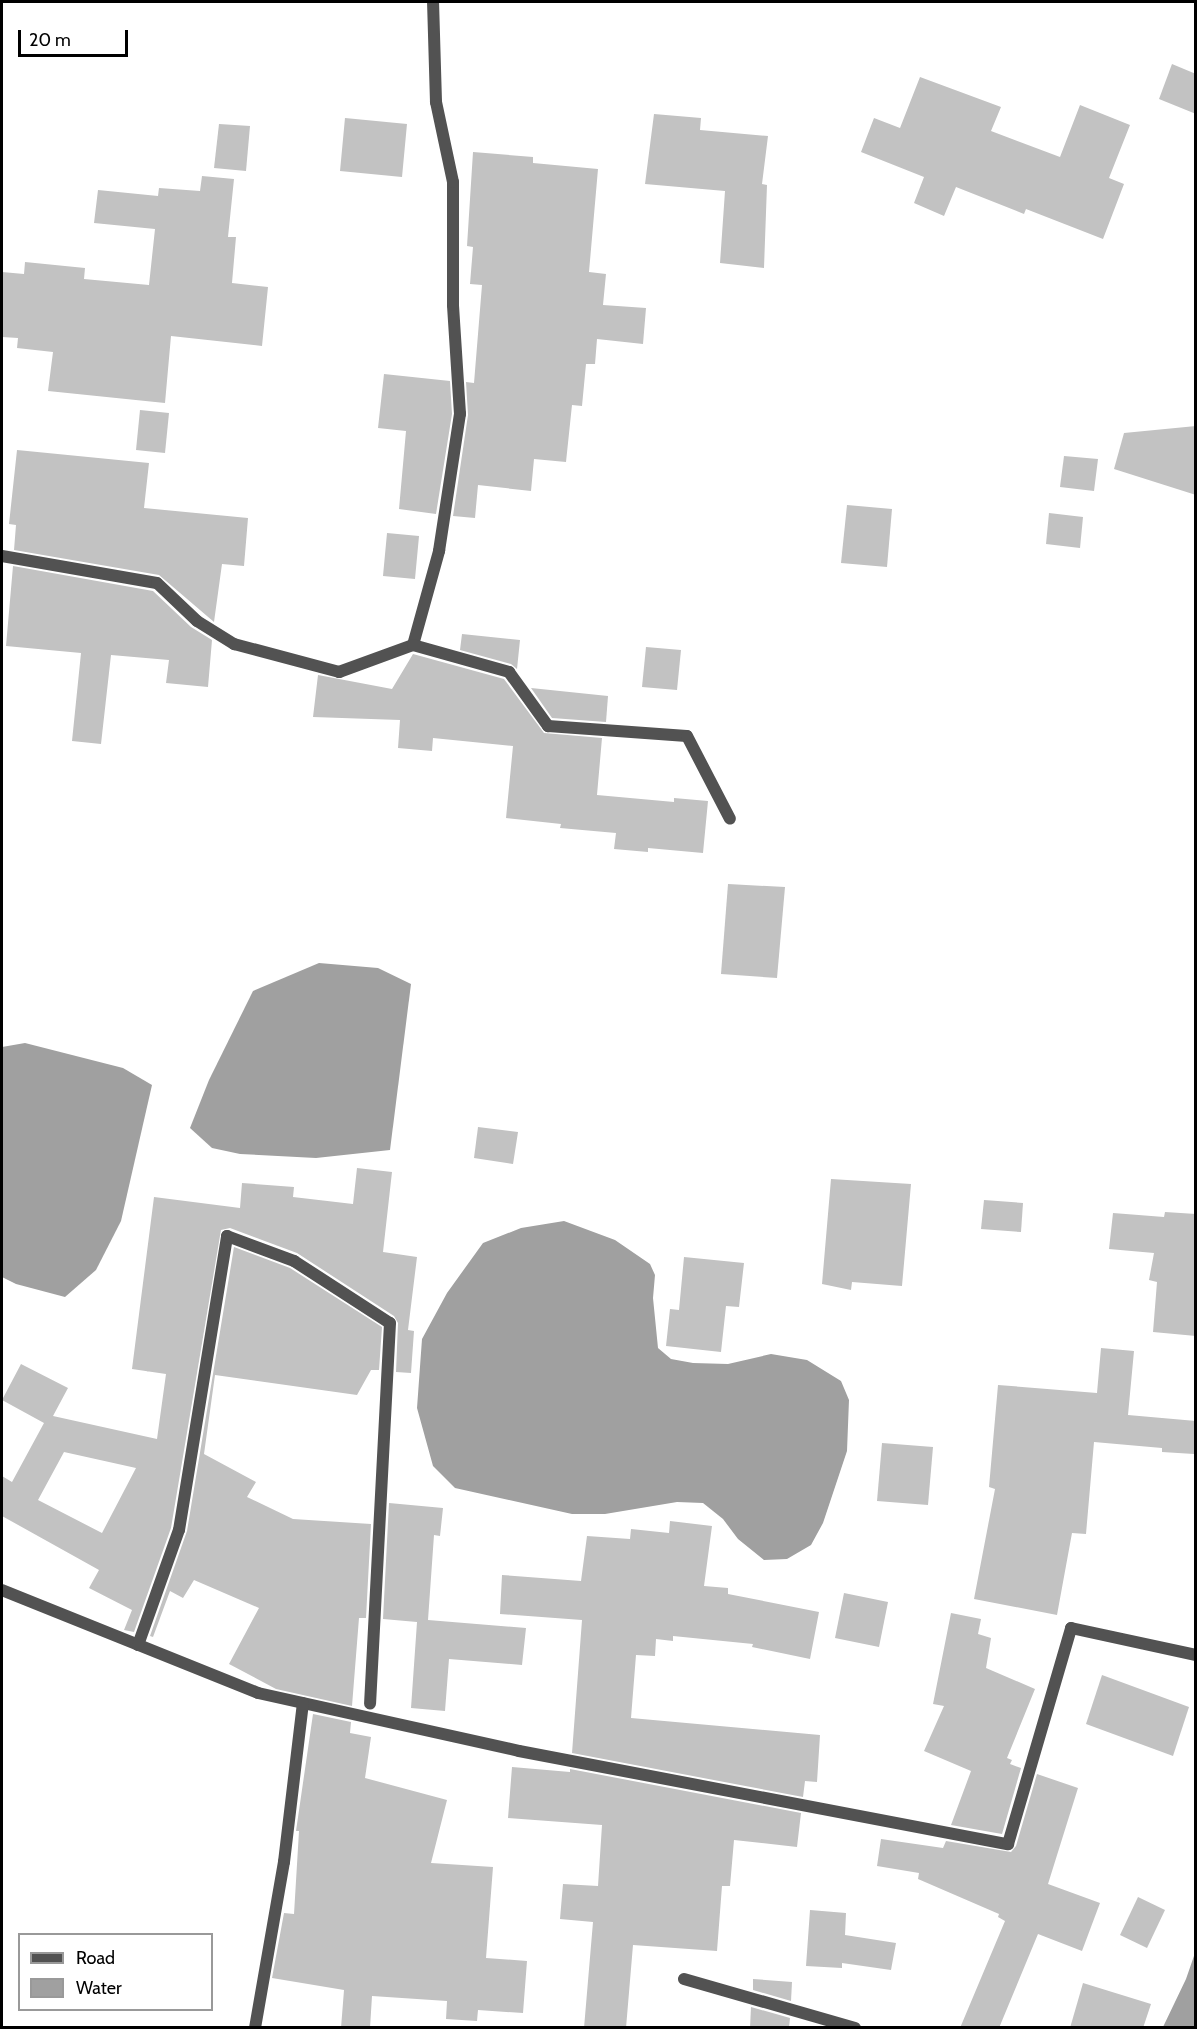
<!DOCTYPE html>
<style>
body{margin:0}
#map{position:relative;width:1197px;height:2029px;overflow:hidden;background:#fff;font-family:Cabin,sans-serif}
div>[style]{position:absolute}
.water>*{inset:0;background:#a0a0a0}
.building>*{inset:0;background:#c2c2c2}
.minor>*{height:12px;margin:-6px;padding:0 6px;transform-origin:6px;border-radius:6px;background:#525252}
span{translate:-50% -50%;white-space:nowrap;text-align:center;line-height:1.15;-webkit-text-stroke:6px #fff;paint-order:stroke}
.frame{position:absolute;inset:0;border:3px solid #000;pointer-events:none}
.legend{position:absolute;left:18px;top:1933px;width:195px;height:78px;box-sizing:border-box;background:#fff;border:2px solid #999;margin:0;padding:8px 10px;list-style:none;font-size:18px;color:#000}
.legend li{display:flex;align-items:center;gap:12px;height:30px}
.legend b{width:30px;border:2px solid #999}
.scale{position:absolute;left:18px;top:30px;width:110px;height:27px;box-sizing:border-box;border:3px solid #000;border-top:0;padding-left:8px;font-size:18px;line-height:21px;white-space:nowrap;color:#000;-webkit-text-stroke:4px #fff;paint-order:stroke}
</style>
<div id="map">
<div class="water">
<i style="clip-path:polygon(319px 963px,378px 968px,411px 984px,390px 1150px,316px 1158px,240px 1154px,212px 1148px,190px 1128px,209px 1080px,253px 991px)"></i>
<i style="clip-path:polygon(25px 1043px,123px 1068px,152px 1085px,121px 1221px,96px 1270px,65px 1297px,16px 1284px,2px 1277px,2px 1047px)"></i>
<i style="clip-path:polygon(564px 1221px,615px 1240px,650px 1264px,655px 1275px,653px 1298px,658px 1348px,671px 1359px,693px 1363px,728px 1364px,771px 1354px,807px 1360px,841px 1381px,849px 1400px,847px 1451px,823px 1523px,811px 1545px,787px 1559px,764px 1560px,738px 1539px,723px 1519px,703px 1503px,677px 1502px,605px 1514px,572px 1514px,455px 1488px,433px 1466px,417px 1408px,422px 1339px,447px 1293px,483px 1243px,521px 1228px)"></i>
<i style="clip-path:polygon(1195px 1953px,1195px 2027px,1163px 2027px,1186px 1979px)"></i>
</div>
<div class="building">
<i style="clip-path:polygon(1172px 64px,1196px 74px,1196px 114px,1159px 99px)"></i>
<i style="clip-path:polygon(920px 77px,1001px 107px,991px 131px,1060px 157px,1080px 105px,1130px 125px,1109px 178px,1124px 184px,1103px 239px,1026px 209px,1024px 214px,956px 187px,944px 216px,914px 203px,924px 177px,861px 152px,874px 118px,900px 128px)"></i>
<i style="clip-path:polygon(654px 114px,701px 118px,700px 130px,768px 136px,762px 184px,767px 185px,764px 268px,720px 263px,725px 191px,645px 184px)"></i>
<i style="clip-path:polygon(345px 118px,407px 124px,402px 177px,340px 171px)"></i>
<i style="clip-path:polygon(219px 124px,250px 126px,246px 171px,214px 168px)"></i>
<i style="clip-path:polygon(473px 152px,533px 157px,533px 163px,598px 169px,589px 272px,606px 274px,603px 305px,646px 308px,643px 344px,597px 339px,595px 364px,586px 364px,582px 406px,572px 405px,566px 462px,534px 459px,531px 491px,478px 485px,475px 518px,453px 516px,468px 415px,466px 382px,474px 383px,482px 285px,470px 284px,473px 247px,467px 246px)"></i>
<i style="clip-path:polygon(202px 176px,234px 179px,228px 237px,236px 237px,232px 283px,268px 287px,262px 346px,171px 336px,165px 403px,48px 391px,53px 352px,17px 348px,18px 338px,2px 337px,2px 272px,24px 274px,25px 262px,85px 268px,84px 279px,149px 285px,155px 229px,94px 223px,98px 190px,158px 196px,159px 188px,200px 191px)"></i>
<i style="clip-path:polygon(384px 374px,450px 381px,452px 414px,436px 514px,399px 509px,406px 431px,378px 428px)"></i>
<i style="clip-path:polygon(140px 410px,169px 413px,165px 453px,136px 450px)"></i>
<i style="clip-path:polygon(1196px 426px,1196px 495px,1114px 469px,1124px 433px)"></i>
<i style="clip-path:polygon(17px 450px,149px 463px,144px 508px,248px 518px,244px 566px,222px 564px,214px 622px,159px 575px,14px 550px,16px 525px,9px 524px)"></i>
<i style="clip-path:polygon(1064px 456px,1098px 459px,1094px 491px,1060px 487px)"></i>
<i style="clip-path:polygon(847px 505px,892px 509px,887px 567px,841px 563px)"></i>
<i style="clip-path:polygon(1049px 513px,1083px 517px,1080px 548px,1046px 544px)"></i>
<i style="clip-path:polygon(387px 533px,419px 536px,415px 579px,383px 576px)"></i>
<i style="clip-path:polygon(13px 566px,153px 591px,191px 627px,212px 640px,208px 687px,166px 683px,169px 660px,111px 655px,101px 744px,72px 741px,81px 653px,6px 646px)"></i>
<i style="clip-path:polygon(462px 634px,520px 640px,517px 669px,511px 664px,460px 650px)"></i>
<i style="clip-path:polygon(646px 647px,681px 650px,677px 690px,642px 687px)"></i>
<i style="clip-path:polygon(413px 654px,504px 679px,544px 733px,602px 738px,597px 795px,674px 802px,674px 798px,708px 801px,703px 853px,648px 848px,648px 852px,614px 849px,616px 833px,560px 828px,561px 824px,506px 818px,513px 746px,433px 738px,432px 751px,398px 748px,400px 720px,313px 717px,318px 675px,392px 689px)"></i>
<i style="clip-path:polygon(531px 688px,608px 696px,606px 722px,552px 718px)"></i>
<i style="clip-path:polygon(728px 884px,785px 887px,777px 978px,721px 974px)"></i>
<i style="clip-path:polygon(478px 1127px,518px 1132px,513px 1164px,474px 1158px)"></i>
<i style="clip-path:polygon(evenodd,357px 1168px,392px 1172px,383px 1252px,417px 1257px,408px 1330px,414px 1331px,411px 1373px,396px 1372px,398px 1323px,394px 1316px,297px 1253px,230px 1228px,221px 1230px,171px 1528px,134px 1632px,124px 1630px,132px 1610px,89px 1588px,99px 1570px,2px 1516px,2px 1476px,12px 1482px,44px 1423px,2px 1400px,21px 1364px,68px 1388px,53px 1416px,157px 1439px,166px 1374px,132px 1369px,154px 1197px,240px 1208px,242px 1183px,294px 1187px,293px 1197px,353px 1204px,357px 1168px,64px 1452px,136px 1468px,102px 1533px,38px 1500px,64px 1452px)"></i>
<i style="clip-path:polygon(831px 1179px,911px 1184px,902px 1286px,852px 1282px,851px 1290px,822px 1284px)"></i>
<i style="clip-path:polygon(984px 1200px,1023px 1203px,1021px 1232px,981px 1229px)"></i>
<i style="clip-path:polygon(1165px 1212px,1196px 1214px,1196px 1336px,1153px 1332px,1157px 1282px,1149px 1280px,1154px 1253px,1109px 1249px,1113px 1213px,1164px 1217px)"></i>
<i style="clip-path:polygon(234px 1247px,290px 1268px,382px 1327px,379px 1370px,371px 1370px,357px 1395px,215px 1375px,204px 1454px,256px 1482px,247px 1497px,293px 1519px,371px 1524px,366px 1618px,359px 1618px,352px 1706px,276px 1689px,229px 1664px,259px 1608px,194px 1580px,183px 1598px,170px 1591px,153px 1637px,150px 1636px,187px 1531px)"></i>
<i style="clip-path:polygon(684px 1257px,744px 1263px,739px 1307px,726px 1306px,721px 1352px,666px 1346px,670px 1309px,679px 1310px)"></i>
<i style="clip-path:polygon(1101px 1348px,1134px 1351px,1128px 1415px,1196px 1421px,1194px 1454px,1162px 1452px,1162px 1448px,1094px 1442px,1086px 1534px,1072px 1533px,1057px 1615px,974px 1599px,995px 1489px,989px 1487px,998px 1385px,1097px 1393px)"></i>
<i style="clip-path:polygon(882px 1443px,933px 1447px,928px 1505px,877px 1501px)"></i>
<i style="clip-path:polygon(389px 1503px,443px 1508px,440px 1536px,434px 1535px,428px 1620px,526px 1628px,522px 1665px,449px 1659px,445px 1711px,411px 1708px,417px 1622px,383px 1619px)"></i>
<i style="clip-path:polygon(670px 1521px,712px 1526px,704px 1586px,728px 1588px,728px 1594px,819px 1612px,810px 1659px,752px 1647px,753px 1644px,673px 1636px,673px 1641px,656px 1639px,655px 1656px,636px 1655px,631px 1718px,820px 1735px,817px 1782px,805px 1781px,803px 1797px,572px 1753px,582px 1620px,500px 1614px,502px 1575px,581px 1581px,587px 1536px,630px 1539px,631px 1529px,669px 1533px)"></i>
<i style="clip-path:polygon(844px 1593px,888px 1602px,879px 1647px,835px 1638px)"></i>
<i style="clip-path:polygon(951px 1613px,981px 1619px,978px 1634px,991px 1638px,986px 1668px,1035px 1689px,1007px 1758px,1012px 1760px,1010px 1764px,1021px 1768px,1002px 1834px,951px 1825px,971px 1771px,924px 1751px,944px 1706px,933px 1704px)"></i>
<i style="clip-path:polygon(1102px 1675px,1189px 1707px,1173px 1756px,1086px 1724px)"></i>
<i style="clip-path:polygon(313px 1714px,351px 1722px,350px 1733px,371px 1737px,365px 1778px,447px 1800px,431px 1863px,493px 1867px,486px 1958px,527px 1961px,523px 2013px,478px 2010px,477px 2021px,446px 2019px,447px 2001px,372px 1996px,370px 2028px,341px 2028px,344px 1990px,272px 1978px,284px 1913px,294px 1914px,299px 1831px,296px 1831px)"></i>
<i style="clip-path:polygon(512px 1767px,570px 1772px,570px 1769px,801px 1813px,797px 1847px,734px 1840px,730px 1886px,722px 1886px,717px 1951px,633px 1945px,626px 2028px,584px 2028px,593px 1922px,560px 1919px,563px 1884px,598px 1886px,602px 1825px,508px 1818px)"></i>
<i style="clip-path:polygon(1037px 1774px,1078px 1788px,1048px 1884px,1100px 1903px,1082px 1951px,1038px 1934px,999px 2028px,960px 2028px,1005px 1921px,998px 1917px,999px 1914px,918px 1879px,919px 1873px,877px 1866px,881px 1839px,943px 1848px,946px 1841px,1011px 1852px,1016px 1846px)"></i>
<i style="clip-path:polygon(1138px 1897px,1165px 1910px,1147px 1948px,1120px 1935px)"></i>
<i style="clip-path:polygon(810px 1910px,846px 1913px,845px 1935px,896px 1943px,891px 1970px,842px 1963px,842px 1968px,806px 1966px)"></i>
<i style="clip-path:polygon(753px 1979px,792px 1982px,791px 2001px,753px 1990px)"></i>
<i style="clip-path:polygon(1083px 1983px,1151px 2004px,1143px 2028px,1070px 2028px)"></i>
<i style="clip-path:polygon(751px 2007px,790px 2018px,789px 2028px,750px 2028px)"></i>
</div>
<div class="minor">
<i style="left:2px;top:556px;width:157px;rotate:9.9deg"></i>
<i style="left:157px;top:583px;width:55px;rotate:43.5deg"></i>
<i style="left:197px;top:621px;width:44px;rotate:31.9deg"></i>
<i style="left:234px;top:644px;width:109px;rotate:14.9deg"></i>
<i style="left:339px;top:672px;width:79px;rotate:-20deg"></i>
<i style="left:413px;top:645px;width:98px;rotate:-74.5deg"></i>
<i style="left:439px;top:551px;width:139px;rotate:-81.3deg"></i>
<i style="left:460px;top:414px;width:109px;rotate:-93.7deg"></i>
<i style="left:453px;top:305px;width:123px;rotate:-90deg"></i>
<i style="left:453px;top:182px;width:82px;rotate:-102deg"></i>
<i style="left:436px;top:102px;width:100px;rotate:-91.7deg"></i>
<i style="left:413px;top:645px;width:100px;rotate:15.7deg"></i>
<i style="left:509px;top:672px;width:67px;rotate:54.2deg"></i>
<i style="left:548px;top:726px;width:139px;rotate:4.1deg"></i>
<i style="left:687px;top:736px;width:93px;rotate:62.6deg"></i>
<i style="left:2px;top:1590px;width:276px;rotate:21.9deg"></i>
<i style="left:258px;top:1693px;width:267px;rotate:12.5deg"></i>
<i style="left:519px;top:1751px;width:498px;rotate:10.8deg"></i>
<i style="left:1008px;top:1844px;width:225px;rotate:-73.7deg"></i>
<i style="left:1071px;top:1628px;width:128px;rotate:12.2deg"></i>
<i style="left:138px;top:1645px;width:122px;rotate:-70.4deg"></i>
<i style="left:179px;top:1530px;width:298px;rotate:-80.7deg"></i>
<i style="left:227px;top:1236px;width:72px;rotate:20.5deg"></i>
<i style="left:294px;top:1261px;width:114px;rotate:32.9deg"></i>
<i style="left:390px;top:1323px;width:381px;rotate:93deg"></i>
<i style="left:684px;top:1979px;width:178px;rotate:16deg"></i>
<i style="left:255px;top:2028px;width:169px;rotate:-80.1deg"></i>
<i style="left:284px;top:1862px;width:160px;rotate:-83.2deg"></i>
</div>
<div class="frame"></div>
<ul class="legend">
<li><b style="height:8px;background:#525252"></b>Road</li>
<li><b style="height:16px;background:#a0a0a0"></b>Water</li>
</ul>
<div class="scale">20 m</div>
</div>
